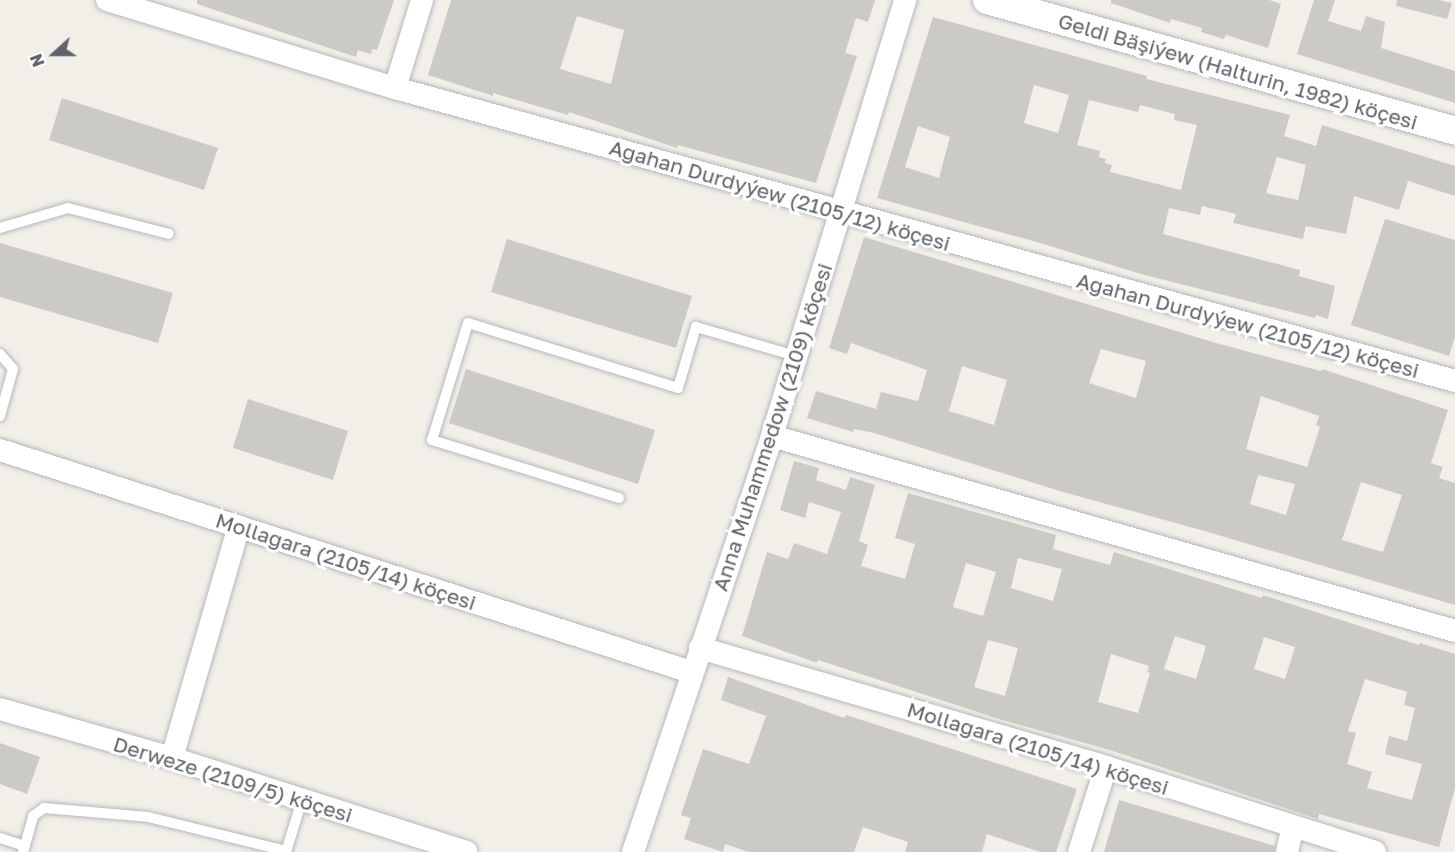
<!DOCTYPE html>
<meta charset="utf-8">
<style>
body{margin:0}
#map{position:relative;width:1455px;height:852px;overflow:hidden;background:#f1efe8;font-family:"Golos Text",sans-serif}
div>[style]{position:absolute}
.building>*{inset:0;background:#cccac5}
.roads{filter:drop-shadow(0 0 2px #b5b8bc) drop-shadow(0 0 2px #b5b8bc)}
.service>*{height:10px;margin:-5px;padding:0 5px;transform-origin:5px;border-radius:5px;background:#fff}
.minor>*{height:22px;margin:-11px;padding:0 11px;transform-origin:11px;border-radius:11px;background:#fff}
.tertiary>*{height:28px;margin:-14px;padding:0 14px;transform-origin:14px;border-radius:14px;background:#fff}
span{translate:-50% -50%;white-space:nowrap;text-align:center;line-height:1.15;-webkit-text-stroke:6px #fff;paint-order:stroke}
.street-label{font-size:21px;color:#5f6368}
.north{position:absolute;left:24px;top:24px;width:60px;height:60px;-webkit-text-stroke:4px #fff;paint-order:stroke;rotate:249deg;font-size:16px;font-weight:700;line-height:24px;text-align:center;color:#5f6368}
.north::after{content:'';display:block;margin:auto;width:21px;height:27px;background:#5f6368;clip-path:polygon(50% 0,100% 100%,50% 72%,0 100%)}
</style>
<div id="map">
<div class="building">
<i style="clip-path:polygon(197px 0,394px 0,377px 50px,372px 49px,371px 54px,358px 50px,356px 57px,197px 4px)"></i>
<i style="clip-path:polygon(evenodd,451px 0,875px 0,868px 22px,856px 18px,845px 53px,857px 56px,816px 183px,678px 145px,677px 148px,569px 112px,568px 115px,493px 93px,493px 96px,428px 75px,451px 0,577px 16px,624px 30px,611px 84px,560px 69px,577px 16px)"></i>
<i style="clip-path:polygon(1111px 0,1269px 0,1281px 4px,1268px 48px,1226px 35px,1224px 39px,1201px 32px,1202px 28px,1171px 19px,1170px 23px,1111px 3px)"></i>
<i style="clip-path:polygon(1314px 0,1335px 0,1328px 21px,1361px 31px,1366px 16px,1385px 22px,1381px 48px,1455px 71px,1455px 103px,1297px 54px)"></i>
<i style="clip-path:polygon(1397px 0,1439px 0,1452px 3px,1447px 19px,1396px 6px)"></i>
<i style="clip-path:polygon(evenodd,933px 17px,1147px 76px,1146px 79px,1290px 115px,1284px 136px,1316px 146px,1322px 125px,1455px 166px,1455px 196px,1408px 181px,1399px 210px,1354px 196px,1346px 234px,1306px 226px,1303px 239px,1233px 223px,1236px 214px,1202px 206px,1200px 215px,1169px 208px,1163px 234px,1300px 270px,1299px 276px,1335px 286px,1328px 319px,1316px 315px,1315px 318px,1141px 274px,1040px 243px,877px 198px,933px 17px,1034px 85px,1069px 95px,1058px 133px,1024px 123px,1034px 85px,933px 17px,1089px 100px,1138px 112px,1140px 105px,1175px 114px,1174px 120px,1197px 125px,1181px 190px,1110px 172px,1112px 165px,1105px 163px,1106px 159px,1099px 157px,1100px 151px,1077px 145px,1089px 100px,933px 17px,918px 126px,950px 137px,939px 178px,905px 167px,918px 126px,933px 17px,1277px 157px,1306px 165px,1298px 200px,1266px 193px,1277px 157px)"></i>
<i style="clip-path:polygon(62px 98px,218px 148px,204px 190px,49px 140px)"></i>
<i style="clip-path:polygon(1385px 219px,1455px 240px,1455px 337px,1449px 356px,1351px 325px)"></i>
<i style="clip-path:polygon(evenodd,864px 237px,1216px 343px,1321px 371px,1322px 369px,1448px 410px,1431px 463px,1443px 467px,1439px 478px,1455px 483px,1455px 605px,1201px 530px,1063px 492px,874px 433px,854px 429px,853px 432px,807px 418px,816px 391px,876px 409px,881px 392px,918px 401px,927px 370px,851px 343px,847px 354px,829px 348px,864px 237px,1101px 349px,1146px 361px,1136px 398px,1089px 383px,1101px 349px,864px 237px,962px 366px,1007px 380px,994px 425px,949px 411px,962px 366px,864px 237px,1261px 396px,1319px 416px,1316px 425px,1320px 427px,1307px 467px,1246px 449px,1261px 396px,864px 237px,1258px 475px,1295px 484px,1286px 515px,1250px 504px,1258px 475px,864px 237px,1361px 482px,1402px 495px,1383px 552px,1342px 540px,1361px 482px)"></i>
<i style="clip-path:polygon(507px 239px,692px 296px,676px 348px,491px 292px)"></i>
<i style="clip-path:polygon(0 243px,173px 293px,158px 343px,0 297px)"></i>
<i style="clip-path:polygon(466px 369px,655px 430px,638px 484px,449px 423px)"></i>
<i style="clip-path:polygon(248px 399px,348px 431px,333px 480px,233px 448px)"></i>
<i style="clip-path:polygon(evenodd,794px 461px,819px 468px,816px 480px,846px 490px,850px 477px,875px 485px,859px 541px,868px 545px,861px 566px,905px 579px,915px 544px,895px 538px,908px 493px,1056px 535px,1053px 549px,1081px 557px,1110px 565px,1114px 552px,1262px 598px,1263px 595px,1419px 645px,1420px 643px,1455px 654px,1455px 788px,1439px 847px,1319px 814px,1318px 819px,1110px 750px,999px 719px,818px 660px,817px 663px,742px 636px,767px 552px,788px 559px,794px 543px,827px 554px,841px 512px,809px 502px,805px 518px,780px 510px,794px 461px,1018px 558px,1062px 569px,1053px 601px,1011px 588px,1018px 558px,794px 461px,966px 563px,996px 572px,983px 616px,953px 607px,966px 563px,794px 461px,1175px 636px,1206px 646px,1196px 679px,1164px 669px,1175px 636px,794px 461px,1264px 637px,1295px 647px,1285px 679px,1254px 669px,1264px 637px,794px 461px,988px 640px,1018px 648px,1005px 696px,974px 687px,988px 640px,794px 461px,1111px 654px,1149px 666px,1147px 672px,1150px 673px,1138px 713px,1098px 702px,1111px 654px,794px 461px,1365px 679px,1407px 692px,1404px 705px,1415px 708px,1407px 741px,1389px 736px,1385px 754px,1422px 764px,1412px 800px,1367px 788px,1372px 772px,1347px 764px,1356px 733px,1348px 731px,1365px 679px)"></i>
<i style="clip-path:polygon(728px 677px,844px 718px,846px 715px,1077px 789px,1056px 852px,1040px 852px,987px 834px,982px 852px,905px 852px,908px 842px,863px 827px,854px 852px,749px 852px,725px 844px,723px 852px,684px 839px,691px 818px,681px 815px,703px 749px,749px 764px,766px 716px,721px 700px)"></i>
<i style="clip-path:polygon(0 743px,40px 757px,27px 794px,0 784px)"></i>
<i style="clip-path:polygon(1119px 800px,1275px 846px,1274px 852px,1104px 852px)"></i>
</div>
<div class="roads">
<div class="service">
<i style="left:0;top:228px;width:71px;rotate:-16.4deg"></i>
<i style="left:68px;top:208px;width:104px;rotate:14.4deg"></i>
<i style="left:0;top:354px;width:20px;rotate:49deg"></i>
<i style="left:13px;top:369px;width:49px;rotate:105.5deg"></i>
<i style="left:619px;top:498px;width:196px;rotate:-162.8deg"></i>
<i style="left:432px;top:440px;width:122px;rotate:-72.9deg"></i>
<i style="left:468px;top:323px;width:220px;rotate:17.2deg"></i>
<i style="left:678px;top:388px;width:64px;rotate:-73.6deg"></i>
<i style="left:696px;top:327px;width:104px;rotate:16.2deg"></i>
<i style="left:0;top:838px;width:26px;rotate:18deg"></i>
<i style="left:23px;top:852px;width:37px;rotate:-74deg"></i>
<i style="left:33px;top:816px;width:14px;rotate:-36deg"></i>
<i style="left:44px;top:808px;width:104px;rotate:4.9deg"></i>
<i style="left:148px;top:817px;width:142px;rotate:13.8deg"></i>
<i style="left:286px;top:852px;width:54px;rotate:-72.9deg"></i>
</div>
<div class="minor">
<i style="left:107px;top:0;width:301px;rotate:17deg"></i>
<i style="left:395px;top:88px;width:1100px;rotate:15.45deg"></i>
<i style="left:395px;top:88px;width:92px;rotate:-72.9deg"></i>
<i style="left:772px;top:436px;width:710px;rotate:15.93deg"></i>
<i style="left:0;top:450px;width:726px;rotate:17.81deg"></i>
<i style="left:700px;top:648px;width:423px;rotate:16.3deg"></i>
<i style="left:1106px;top:767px;width:282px;rotate:17.5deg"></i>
<i style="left:0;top:709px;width:179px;rotate:15.9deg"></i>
<i style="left:172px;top:758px;width:309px;rotate:17.7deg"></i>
<i style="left:172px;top:758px;width:241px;rotate:-73.9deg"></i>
<i style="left:633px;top:852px;width:439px;rotate:-71.5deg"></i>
<i style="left:772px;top:436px;width:456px;rotate:-73deg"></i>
<i style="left:1079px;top:852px;width:89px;rotate:-72.4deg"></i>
<i style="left:1287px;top:852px;width:26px;rotate:-77deg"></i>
</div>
<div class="tertiary">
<i style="left:987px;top:0;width:486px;rotate:15.6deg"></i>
</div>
</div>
<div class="street-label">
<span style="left:1238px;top:71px;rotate:16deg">Geldi Bäşiýew (Halturin, 1982) köçesi</span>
<span style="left:780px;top:195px;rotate:16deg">Agahan Durdyýew (2105/12) köçesi</span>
<span style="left:1248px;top:325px;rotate:15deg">Agahan Durdyýew (2105/12) köçesi</span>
<span style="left:772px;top:427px;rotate:-72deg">Anna Muhammedow (2109) köçesi</span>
<span style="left:346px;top:561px;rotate:18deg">Mollagara (2105/14) köçesi</span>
<span style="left:1038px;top:748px;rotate:17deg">Mollagara (2105/14) köçesi</span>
<span style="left:233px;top:779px;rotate:17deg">Derweze (2109/5) köçesi</span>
</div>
<div class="north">N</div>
</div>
